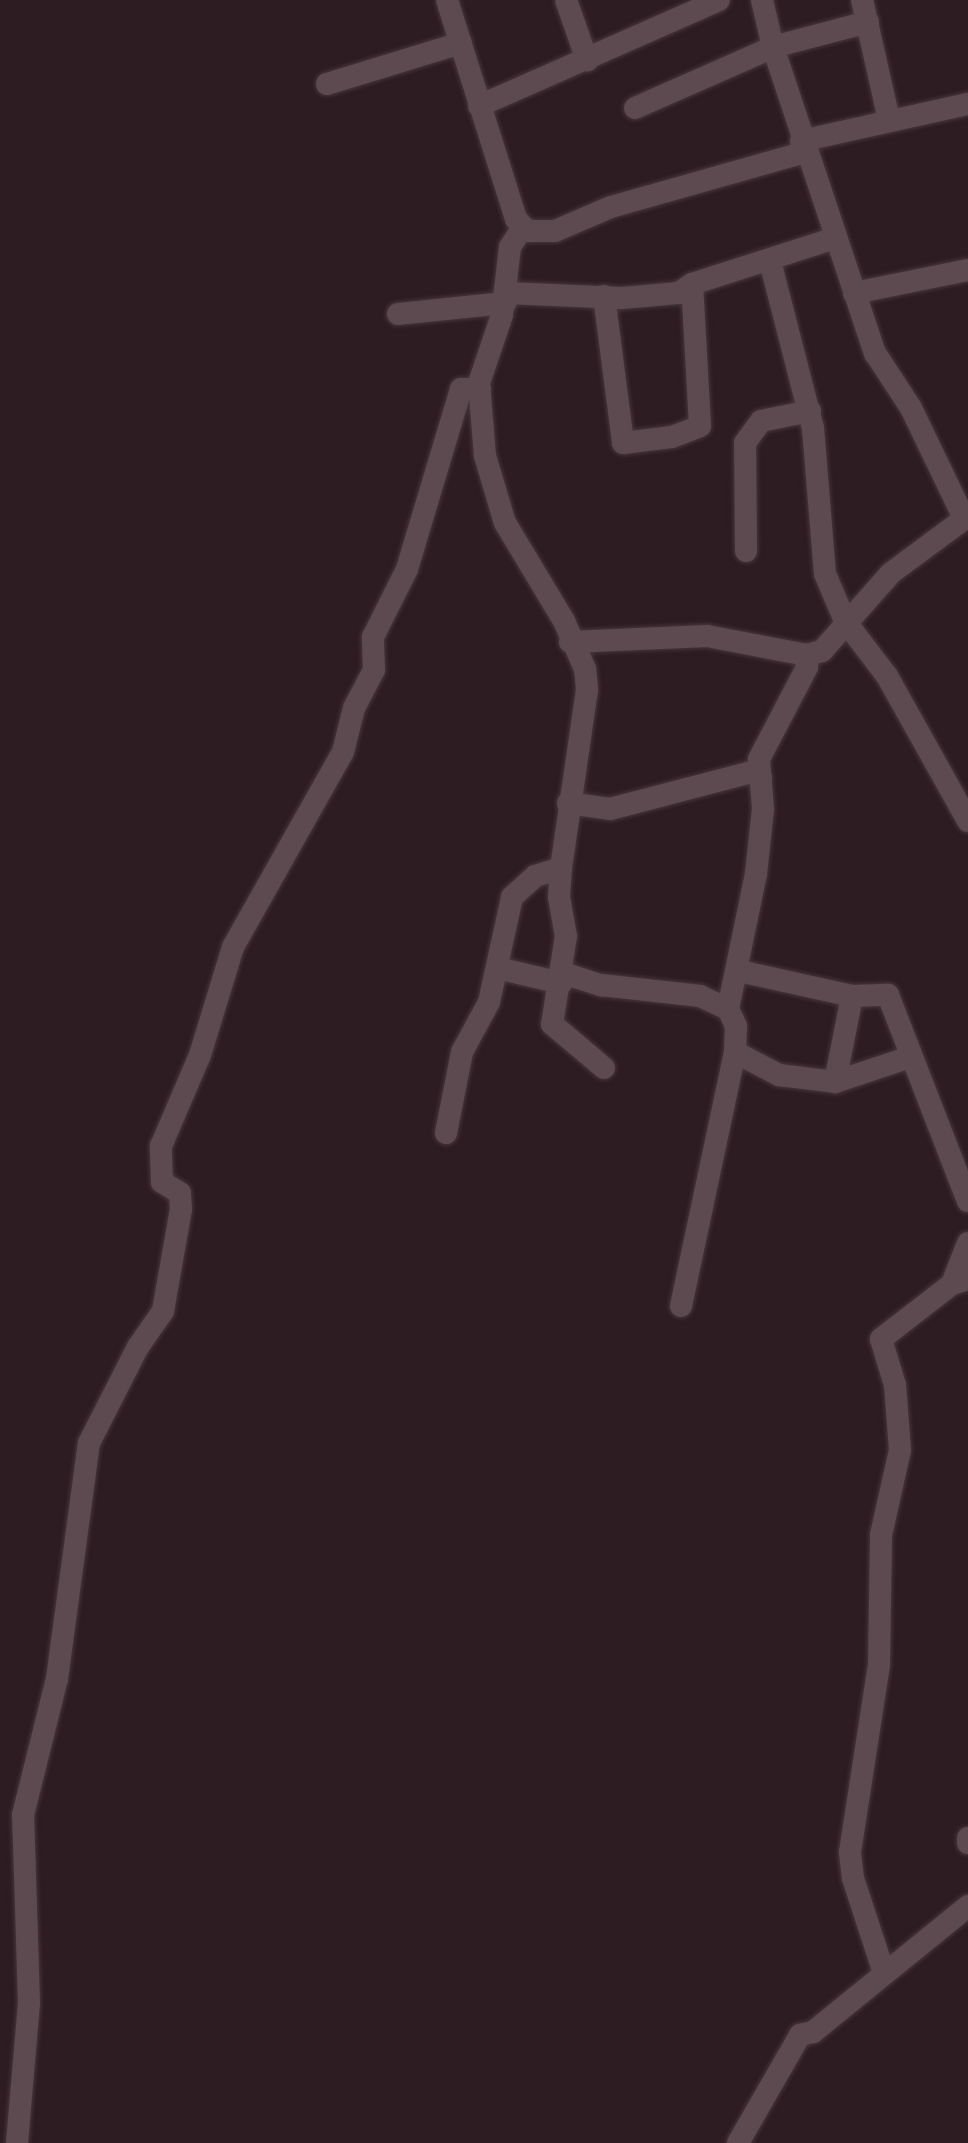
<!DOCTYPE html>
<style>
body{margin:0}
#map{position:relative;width:968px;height:2143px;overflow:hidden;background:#2d1c22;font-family:"Titillium Web",sans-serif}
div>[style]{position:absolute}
.roads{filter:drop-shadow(0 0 2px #45373c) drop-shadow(0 0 2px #45373c)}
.minor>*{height:22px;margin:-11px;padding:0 11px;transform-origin:11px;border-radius:11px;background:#5d4a51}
span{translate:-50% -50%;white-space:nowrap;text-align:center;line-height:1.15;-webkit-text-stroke:6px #2d1c22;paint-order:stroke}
</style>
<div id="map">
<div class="roads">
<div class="minor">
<i style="left:447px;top:0;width:230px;rotate:72.5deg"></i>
<i style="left:516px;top:219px;width:16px;rotate:47deg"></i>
<i style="left:527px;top:231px;width:28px"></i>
<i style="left:555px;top:231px;width:61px;rotate:-23.2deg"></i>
<i style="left:611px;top:207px;width:203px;rotate:-15.8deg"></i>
<i style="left:566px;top:0;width:64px;rotate:70.7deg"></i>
<i style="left:862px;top:0;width:123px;rotate:77.3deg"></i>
<i style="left:868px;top:22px;width:98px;rotate:165.3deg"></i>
<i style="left:773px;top:47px;width:323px;rotate:71.6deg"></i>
<i style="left:875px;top:353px;width:66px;rotate:56.8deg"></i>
<i style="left:911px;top:408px;width:122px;rotate:64.3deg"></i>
<i style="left:327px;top:84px;width:140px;rotate:-17deg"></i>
<i style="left:479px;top:106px;width:262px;rotate:-23.8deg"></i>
<i style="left:635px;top:108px;width:151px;rotate:-23.8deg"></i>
<i style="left:773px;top:47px;width:48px;rotate:-103.2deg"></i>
<i style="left:801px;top:141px;width:171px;rotate:-12.5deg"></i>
<i style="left:770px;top:261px;width:172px;rotate:75.6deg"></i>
<i style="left:813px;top:428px;width:146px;rotate:85.3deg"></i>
<i style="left:825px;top:574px;width:51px;rotate:66.9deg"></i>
<i style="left:845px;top:621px;width:69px;rotate:52.6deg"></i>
<i style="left:887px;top:676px;width:166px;rotate:60.8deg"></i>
<i style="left:506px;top:293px;width:116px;rotate:2.5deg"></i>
<i style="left:622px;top:298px;width:57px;rotate:-5deg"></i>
<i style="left:679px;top:293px;width:16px;rotate:-35deg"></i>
<i style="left:692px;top:284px;width:150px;rotate:-17.8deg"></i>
<i style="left:854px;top:293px;width:116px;rotate:-11.4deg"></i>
<i style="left:604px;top:296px;width:148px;rotate:82.6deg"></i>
<i style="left:623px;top:443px;width:49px;rotate:-7deg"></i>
<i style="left:672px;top:437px;width:30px;rotate:-21deg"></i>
<i style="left:700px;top:426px;width:142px;rotate:-93.2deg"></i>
<i style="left:398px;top:314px;width:108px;rotate:-5.9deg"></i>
<i style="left:746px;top:551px;width:108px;rotate:-90.5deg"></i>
<i style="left:745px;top:443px;width:27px;rotate:-54deg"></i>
<i style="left:761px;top:421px;width:50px;rotate:-11.5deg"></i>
<i style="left:570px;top:642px;width:137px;rotate:-2.5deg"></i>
<i style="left:707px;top:636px;width:102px;rotate:10.8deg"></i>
<i style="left:807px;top:655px;width:16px;rotate:-15deg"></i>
<i style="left:822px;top:651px;width:104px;rotate:-48.5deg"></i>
<i style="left:891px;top:573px;width:96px;rotate:-36.5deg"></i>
<i style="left:568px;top:803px;width:42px;rotate:8.1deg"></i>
<i style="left:610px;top:809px;width:147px;rotate:-14.6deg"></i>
<i style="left:752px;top:772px;width:11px;rotate:34deg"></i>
<i style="left:561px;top:868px;width:29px;rotate:94deg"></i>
<i style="left:559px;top:897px;width:40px;rotate:80deg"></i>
<i style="left:566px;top:936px;width:89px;rotate:99deg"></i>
<i style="left:552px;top:1024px;width:68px;rotate:40.2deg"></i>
<i style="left:497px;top:968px;width:66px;rotate:13.2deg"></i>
<i style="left:739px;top:971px;width:116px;rotate:12.5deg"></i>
<i style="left:563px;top:973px;width:40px;rotate:18deg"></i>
<i style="left:601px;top:985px;width:100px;rotate:6.3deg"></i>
<i style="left:700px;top:996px;width:31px;rotate:25deg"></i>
<i style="left:735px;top:1052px;width:26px;rotate:-88deg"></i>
<i style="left:736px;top:1026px;width:19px;rotate:-115deg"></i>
<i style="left:728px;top:1009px;width:138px;rotate:-78.3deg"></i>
<i style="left:756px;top:874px;width:65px;rotate:-83.9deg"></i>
<i style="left:763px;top:809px;width:50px;rotate:-94.6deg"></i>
<i style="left:759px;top:759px;width:104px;rotate:-62.4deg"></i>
<i style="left:807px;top:667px;width:12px;rotate:-90deg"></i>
<i style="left:835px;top:1082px;width:79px;rotate:-18.4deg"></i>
<i style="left:446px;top:1133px;width:83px;rotate:-78.8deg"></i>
<i style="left:462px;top:1052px;width:57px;rotate:-61.6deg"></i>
<i style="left:489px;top:1002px;width:107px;rotate:-77.6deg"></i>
<i style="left:512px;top:897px;width:31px;rotate:-42deg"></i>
<i style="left:535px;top:876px;width:27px;rotate:-17deg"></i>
<i style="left:561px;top:868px;width:180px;rotate:-81.7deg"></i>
<i style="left:587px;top:690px;width:21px;rotate:-95deg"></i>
<i style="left:585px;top:669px;width:52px;rotate:-113.6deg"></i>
<i style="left:564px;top:621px;width:114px;rotate:-121deg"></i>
<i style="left:505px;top:523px;width:70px;rotate:-106.6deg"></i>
<i style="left:485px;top:456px;width:73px;rotate:-94.7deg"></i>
<i style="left:479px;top:383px;width:72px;rotate:-71.3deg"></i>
<i style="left:502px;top:315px;width:68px;rotate:-83.3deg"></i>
<i style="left:510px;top:247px;width:24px;rotate:-57deg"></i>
<i style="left:952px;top:1284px;width:44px;rotate:-68.7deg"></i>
<i style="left:681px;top:1306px;width:260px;rotate:-78deg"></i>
<i style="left:735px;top:1052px;width:50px;rotate:27.6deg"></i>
<i style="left:779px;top:1075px;width:56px;rotate:7.1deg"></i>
<i style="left:835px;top:1082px;width:88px;rotate:-78.8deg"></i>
<i style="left:852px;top:996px;width:36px;rotate:-2deg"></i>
<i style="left:888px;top:995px;width:221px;rotate:68.8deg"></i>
<i style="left:968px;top:1838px;width:5px;rotate:90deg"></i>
<i style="left:883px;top:1970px;width:97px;rotate:-108.1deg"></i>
<i style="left:853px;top:1878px;width:26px;rotate:-97deg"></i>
<i style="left:850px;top:1852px;width:189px;rotate:-81.2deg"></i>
<i style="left:879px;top:1665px;width:130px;rotate:-89.1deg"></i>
<i style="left:881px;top:1535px;width:87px;rotate:-77.4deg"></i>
<i style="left:900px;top:1450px;width:65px;rotate:-94.4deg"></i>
<i style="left:895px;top:1385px;width:48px;rotate:-106.9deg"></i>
<i style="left:881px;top:1339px;width:90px;rotate:-37.8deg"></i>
<i style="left:952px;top:1284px;width:17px;rotate:-17deg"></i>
<i style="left:17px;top:2143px;width:141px;rotate:-85.1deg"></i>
<i style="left:29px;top:2003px;width:188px;rotate:-91.8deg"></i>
<i style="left:23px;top:1815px;width:140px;rotate:-76deg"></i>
<i style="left:57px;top:1679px;width:238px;rotate:-82.3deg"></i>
<i style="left:89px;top:1443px;width:108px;rotate:-63deg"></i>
<i style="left:138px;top:1347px;width:44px;rotate:-55.2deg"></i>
<i style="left:163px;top:1311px;width:104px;rotate:-80deg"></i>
<i style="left:181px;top:1209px;width:16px;rotate:-94deg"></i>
<i style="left:180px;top:1193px;width:21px;rotate:-149deg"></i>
<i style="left:162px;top:1182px;width:36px;rotate:-92deg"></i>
<i style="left:161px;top:1146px;width:99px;rotate:-66.8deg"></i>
<i style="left:200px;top:1055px;width:113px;rotate:-73deg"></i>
<i style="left:233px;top:947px;width:224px;rotate:-60.6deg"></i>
<i style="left:343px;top:752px;width:45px;rotate:-76deg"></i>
<i style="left:354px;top:708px;width:43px;rotate:-62.2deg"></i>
<i style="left:374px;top:670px;width:33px;rotate:-92deg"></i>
<i style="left:373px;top:637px;width:76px;rotate:-63.4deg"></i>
<i style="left:407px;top:569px;width:188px;rotate:-73.3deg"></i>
<i style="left:461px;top:389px;width:19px"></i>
<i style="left:738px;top:2143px;width:125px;rotate:-60.1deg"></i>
<i style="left:800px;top:2035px;width:13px;rotate:-13deg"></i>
<i style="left:813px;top:2032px;width:200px;rotate:-39.1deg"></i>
</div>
</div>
</div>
